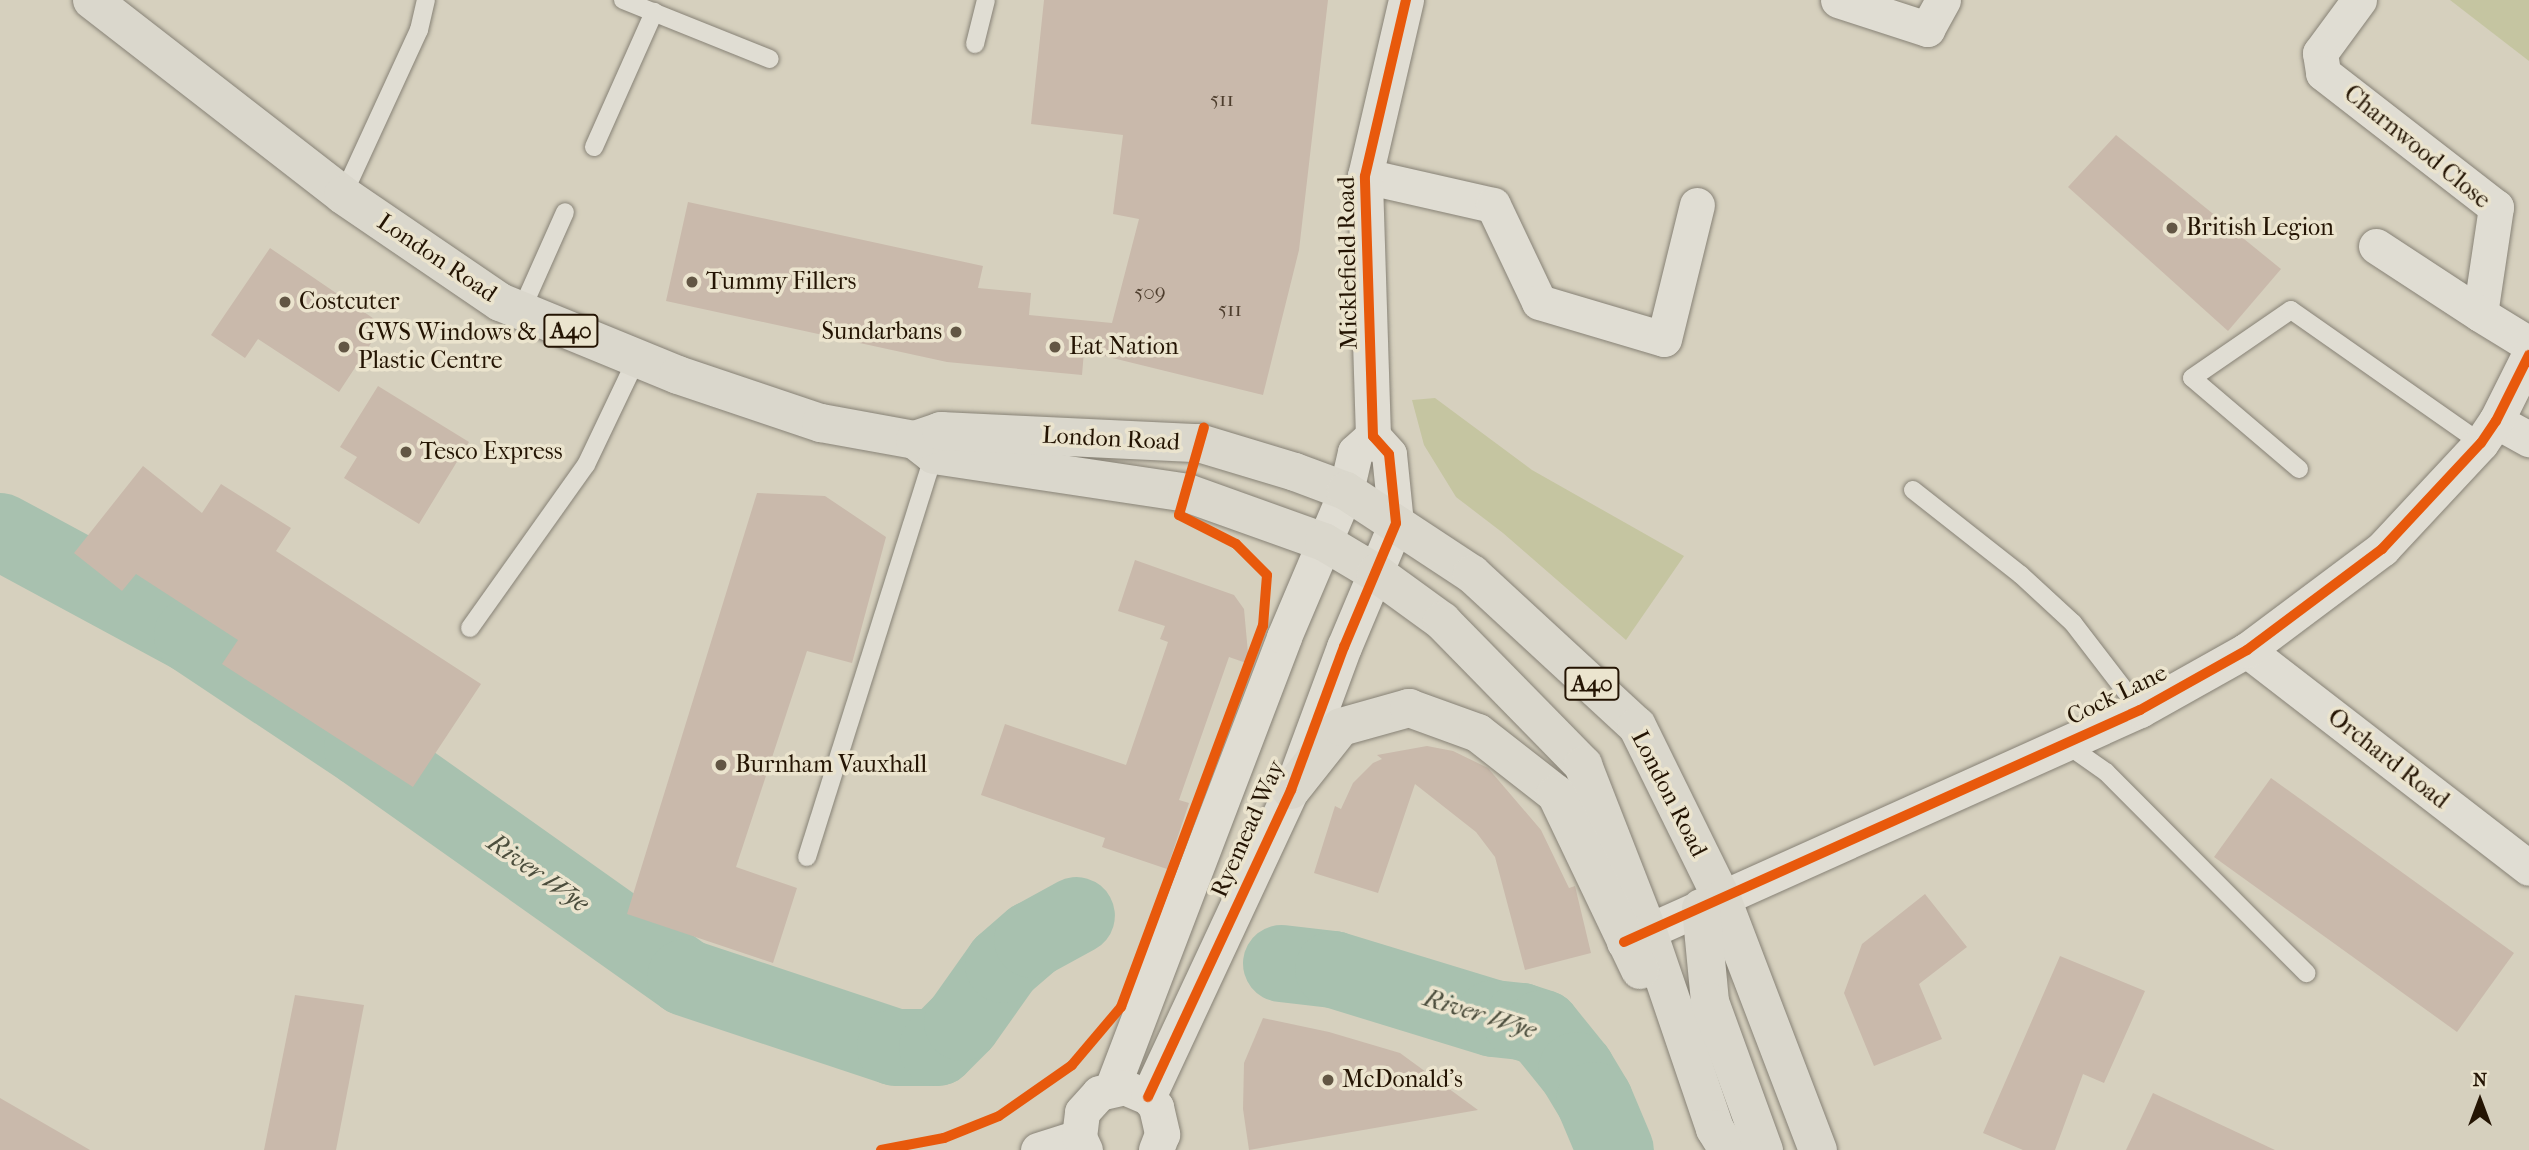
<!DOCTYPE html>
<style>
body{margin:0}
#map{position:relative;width:2529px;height:1150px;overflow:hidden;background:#d6d0be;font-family:"IM FELL French Canon",serif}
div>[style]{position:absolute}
.green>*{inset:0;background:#c5c5a1}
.river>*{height:77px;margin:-38.5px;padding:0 38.5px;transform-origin:38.5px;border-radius:38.5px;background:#a8c1af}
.building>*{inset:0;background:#c9b9ab}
.roads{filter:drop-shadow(0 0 2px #878276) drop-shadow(0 0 2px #878276)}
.service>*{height:18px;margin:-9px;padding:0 9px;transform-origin:9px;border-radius:9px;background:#e0ddd3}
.minor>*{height:35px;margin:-17.5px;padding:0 17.5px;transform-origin:17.5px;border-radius:17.5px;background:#e0ddd3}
.primary>*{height:38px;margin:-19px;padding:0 19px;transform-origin:19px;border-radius:19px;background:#dad7cc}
.cycleway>*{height:10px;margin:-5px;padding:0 5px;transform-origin:5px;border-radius:5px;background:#e8590c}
.dots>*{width:19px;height:19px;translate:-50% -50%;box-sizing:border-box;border:4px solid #ebe4ce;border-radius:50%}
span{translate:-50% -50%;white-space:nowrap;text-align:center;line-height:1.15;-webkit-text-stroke:7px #ebe4ce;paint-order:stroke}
.number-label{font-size:21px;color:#4e3e2e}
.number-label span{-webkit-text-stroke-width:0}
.shield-label span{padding:2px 5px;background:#ebe4ce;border:2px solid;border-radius:5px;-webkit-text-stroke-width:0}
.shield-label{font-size:23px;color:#241403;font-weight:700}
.street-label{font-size:24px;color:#241403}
.poi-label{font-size:24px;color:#241403}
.left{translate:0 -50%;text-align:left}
.right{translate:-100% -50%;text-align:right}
.water-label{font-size:26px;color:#4c4e3d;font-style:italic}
.north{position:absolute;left:2445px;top:1066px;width:70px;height:70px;-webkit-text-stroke:5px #ebe4ce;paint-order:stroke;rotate:0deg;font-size:19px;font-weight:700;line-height:28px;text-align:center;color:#241403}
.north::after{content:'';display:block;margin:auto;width:24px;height:32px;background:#241403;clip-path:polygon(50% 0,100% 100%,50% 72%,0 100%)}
</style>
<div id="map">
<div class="green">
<i style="clip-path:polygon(2450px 0,2529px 0,2529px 61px)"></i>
<i style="clip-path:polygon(1435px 398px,1532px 470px,1684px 556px,1626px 640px,1503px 533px,1456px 497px,1424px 445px,1412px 400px)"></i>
</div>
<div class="river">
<i style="left:0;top:531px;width:218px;rotate:28.4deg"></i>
<i style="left:192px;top:635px;width:204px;rotate:33.6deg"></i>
<i style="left:362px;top:748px;width:396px;rotate:35.3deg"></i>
<i style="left:685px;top:977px;width:221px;rotate:18.4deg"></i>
<i style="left:895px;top:1047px;width:42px"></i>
<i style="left:937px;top:1047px;width:35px;rotate:-45deg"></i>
<i style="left:962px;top:1022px;width:71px;rotate:-54.7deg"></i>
<i style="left:1003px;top:964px;width:38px;rotate:-41deg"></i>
<i style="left:1032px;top:939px;width:50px;rotate:-28.6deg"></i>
<i style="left:1281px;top:963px;width:52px;rotate:6.6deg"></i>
<i style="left:1333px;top:969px;width:167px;rotate:17deg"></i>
<i style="left:1493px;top:1018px;width:28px;rotate:6deg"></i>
<i style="left:1521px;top:1021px;width:22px;rotate:18deg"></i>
<i style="left:1542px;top:1028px;width:54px;rotate:51deg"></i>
<i style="left:1576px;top:1070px;width:35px;rotate:59deg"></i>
<i style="left:1594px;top:1100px;width:54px;rotate:67.2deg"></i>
</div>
<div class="building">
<i style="clip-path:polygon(1044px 0,1328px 0,1299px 250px,1263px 395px,1084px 351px,1082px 375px,947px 362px,666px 301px,688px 202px,983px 266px,978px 288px,1031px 293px,1029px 315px,1112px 323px,1139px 219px,1113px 214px,1123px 135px,1031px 124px)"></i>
<i style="clip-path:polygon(2116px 135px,2281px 269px,2228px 331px,2068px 187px)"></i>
<i style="clip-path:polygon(270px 248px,383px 325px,339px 392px,258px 339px,245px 358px,211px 335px)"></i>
<i style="clip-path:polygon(378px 386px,469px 442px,419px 524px,344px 478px,357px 457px,340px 447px)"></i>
<i style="clip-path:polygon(143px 466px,202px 513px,221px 484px,291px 528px,276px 551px,481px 684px,413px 787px,222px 664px,238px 640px,136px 574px,122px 591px,74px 553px)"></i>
<i style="clip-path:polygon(757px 493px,825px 496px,886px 537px,852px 663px,807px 651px,736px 867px,797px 888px,773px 963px,627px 914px)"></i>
<i style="clip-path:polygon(1135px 560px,1234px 595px,1244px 609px,1249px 664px,1229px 657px,1179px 800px,1189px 803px,1167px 869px,1102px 847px,1105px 838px,981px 795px,1005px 724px,1126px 765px,1168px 642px,1160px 639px,1165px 626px,1118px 611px)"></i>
<i style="clip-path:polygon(1427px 746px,1453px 751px,1488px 768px,1541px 830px,1569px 888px,1575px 886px,1591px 953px,1525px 970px,1495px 857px,1476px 832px,1415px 784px,1378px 893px,1314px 873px,1335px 806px,1341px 809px,1353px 783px,1373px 763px,1382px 759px,1377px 755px)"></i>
<i style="clip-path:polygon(2271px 778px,2514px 953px,2457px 1032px,2214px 857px)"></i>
<i style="clip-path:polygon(1925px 894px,1967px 947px,1919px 984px,1942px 1039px,1874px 1066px,1844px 993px,1862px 944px)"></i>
<i style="clip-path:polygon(2060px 956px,2145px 991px,2104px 1083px,2083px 1074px,2055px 1150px,2023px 1150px,1983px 1133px)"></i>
<i style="clip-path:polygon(295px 995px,364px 1005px,336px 1150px,264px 1150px)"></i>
<i style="clip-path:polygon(1263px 1018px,1329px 1032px,1400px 1053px,1478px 1110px,1249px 1150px,1243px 1109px,1244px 1063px)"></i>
<i style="clip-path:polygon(2153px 1093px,2275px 1150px,2126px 1150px)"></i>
<i style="clip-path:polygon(0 1098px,90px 1150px,0 1150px)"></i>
</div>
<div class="roads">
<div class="service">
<i style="left:623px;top:0;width:158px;rotate:21.9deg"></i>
<i style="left:975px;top:44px;width:45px;rotate:-76deg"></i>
<i style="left:594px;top:147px;width:148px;rotate:-66deg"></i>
<i style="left:343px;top:195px;width:182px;rotate:-65.3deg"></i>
<i style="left:419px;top:30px;width:31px;rotate:-77deg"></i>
<i style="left:521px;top:311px;width:108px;rotate:-66deg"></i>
<i style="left:2299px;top:469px;width:140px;rotate:-139.6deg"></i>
<i style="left:2192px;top:378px;width:120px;rotate:-34.5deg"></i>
<i style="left:2291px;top:310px;width:232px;rotate:35deg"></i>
<i style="left:1913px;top:490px;width:137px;rotate:38.2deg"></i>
<i style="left:2021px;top:575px;width:71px;rotate:42.7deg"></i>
<i style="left:2073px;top:623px;width:110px;rotate:52.4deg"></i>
<i style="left:470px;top:628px;width:200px;rotate:-54.6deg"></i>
<i style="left:586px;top:465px;width:119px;rotate:-64.5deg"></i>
<i style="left:2066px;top:744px;width:49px;rotate:35deg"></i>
<i style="left:2106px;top:772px;width:284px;rotate:45.1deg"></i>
<i style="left:807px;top:857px;width:426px;rotate:-72.5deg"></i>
</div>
<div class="minor">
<i style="left:1838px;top:0;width:94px;rotate:18deg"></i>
<i style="left:1927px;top:29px;width:33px;rotate:-61deg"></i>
<i style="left:2359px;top:0;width:66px;rotate:126.3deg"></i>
<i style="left:2320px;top:53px;width:20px;rotate:81deg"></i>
<i style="left:2323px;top:73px;width:219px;rotate:37.8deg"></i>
<i style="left:2496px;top:207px;width:108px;rotate:98.5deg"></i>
<i style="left:2480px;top:314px;width:57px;rotate:31.5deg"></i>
<i style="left:1365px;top:176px;width:131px;rotate:12.8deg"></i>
<i style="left:1493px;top:205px;width:107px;rotate:64.6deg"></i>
<i style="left:1539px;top:302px;width:130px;rotate:16.5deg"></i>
<i style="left:1664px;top:339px;width:138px;rotate:-76.2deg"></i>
<i style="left:2376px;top:246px;width:124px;rotate:33.2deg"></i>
<i style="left:2496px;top:421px;width:38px;rotate:29deg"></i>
<i style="left:2247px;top:650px;width:356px;rotate:37.7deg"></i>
<i style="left:1624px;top:942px;width:566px;rotate:-24.21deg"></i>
<i style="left:2140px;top:710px;width:123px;rotate:-29.3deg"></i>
<i style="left:2247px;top:650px;width:169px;rotate:-36.8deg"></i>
<i style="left:2382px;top:549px;width:145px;rotate:-47deg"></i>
<i style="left:2481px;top:443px;width:27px;rotate:-56deg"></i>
<i style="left:2496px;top:421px;width:74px;rotate:-63.4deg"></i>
<i style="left:1112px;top:1088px;width:483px;rotate:-69.1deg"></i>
<i style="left:1284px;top:637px;width:159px;rotate:-67deg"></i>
<i style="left:1346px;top:491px;width:40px;rotate:-77deg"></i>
<i style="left:1355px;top:452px;width:24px;rotate:-42deg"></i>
<i style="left:1148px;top:1097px;width:339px;rotate:-65deg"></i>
<i style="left:1291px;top:790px;width:153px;rotate:-69.7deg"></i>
<i style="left:1344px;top:647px;width:134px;rotate:-67.2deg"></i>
<i style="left:1396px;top:523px;width:69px;rotate:-95.8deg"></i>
<i style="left:1389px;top:454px;width:24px;rotate:-132deg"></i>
<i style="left:1373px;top:436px;width:260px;rotate:-91.8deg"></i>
<i style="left:1365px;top:176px;width:181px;rotate:-76.9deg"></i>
<i style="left:1038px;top:1150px;width:43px;rotate:-17.6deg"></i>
<i style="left:1085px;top:1150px;width:14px;rotate:-115deg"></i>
<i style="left:1079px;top:1137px;width:25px;rotate:-83deg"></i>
<i style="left:1082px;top:1112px;width:25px;rotate:-48deg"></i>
<i style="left:1099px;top:1093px;width:26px;rotate:-13deg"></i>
<i style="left:1124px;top:1087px;width:26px;rotate:23deg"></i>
<i style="left:1148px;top:1097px;width:13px;rotate:51deg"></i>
<i style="left:1156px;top:1107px;width:28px;rotate:77deg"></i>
<i style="left:1162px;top:1134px;width:17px;rotate:111deg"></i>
</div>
<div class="primary">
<i style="left:92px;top:0;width:318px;rotate:37.8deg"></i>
<i style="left:343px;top:195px;width:190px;rotate:34.3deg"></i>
<i style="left:500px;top:302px;width:192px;rotate:22.3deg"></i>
<i style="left:678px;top:375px;width:151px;rotate:18.6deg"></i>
<i style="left:821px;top:423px;width:96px;rotate:10.3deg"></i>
<i style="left:915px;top:440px;width:24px;rotate:38deg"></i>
<i style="left:934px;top:455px;width:256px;rotate:8.5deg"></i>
<i style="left:1187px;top:493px;width:145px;rotate:19.7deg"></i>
<i style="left:1324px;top:542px;width:61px;rotate:30.8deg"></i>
<i style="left:1376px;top:573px;width:82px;rotate:36deg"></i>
<i style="left:1442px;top:621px;width:202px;rotate:45.6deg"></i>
<i style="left:1583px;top:765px;width:179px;rotate:68.7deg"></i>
<i style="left:1648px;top:932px;width:208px;rotate:71.2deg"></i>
<i style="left:1715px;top:1129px;width:25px;rotate:58deg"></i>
<i style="left:915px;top:440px;width:28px;rotate:-19deg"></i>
<i style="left:941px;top:431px;width:258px;rotate:2.7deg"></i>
<i style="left:1199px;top:443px;width:100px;rotate:16.8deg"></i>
<i style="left:1295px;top:472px;width:54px;rotate:20.4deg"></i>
<i style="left:1346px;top:491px;width:151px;rotate:33.4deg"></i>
<i style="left:1472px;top:574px;width:224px;rotate:42.7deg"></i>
<i style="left:1637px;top:726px;width:193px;rotate:63.8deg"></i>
<i style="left:1722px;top:899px;width:269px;rotate:69.1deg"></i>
<i style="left:1291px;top:790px;width:80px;rotate:-51.6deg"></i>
<i style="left:1341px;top:727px;width:71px;rotate:-15.6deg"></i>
<i style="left:1409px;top:708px;width:73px;rotate:19.9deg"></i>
<i style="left:1478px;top:733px;width:99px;rotate:38deg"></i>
<i style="left:1556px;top:794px;width:195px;rotate:64.5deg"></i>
<i style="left:1701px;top:908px;width:94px;rotate:84.5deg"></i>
<i style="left:1710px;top:1002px;width:158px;rotate:70deg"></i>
</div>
</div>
<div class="cycleway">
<i style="left:1624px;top:942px;width:566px;rotate:-24.21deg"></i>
<i style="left:2140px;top:710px;width:123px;rotate:-29.3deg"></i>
<i style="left:2247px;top:650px;width:169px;rotate:-36.8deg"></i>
<i style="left:2382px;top:549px;width:145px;rotate:-47deg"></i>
<i style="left:2481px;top:443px;width:27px;rotate:-56deg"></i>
<i style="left:2496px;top:421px;width:74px;rotate:-63.4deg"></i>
<i style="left:1148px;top:1097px;width:339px;rotate:-65deg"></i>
<i style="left:1291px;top:790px;width:153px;rotate:-69.7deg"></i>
<i style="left:1344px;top:647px;width:134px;rotate:-67.2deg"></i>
<i style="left:1396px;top:523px;width:69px;rotate:-95.8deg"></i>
<i style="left:1389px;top:454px;width:24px;rotate:-132deg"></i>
<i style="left:1373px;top:436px;width:260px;rotate:-91.8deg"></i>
<i style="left:1365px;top:176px;width:181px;rotate:-76.9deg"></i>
<i style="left:881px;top:1150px;width:64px;rotate:-10.8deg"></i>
<i style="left:944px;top:1138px;width:59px;rotate:-21.8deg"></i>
<i style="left:999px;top:1116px;width:89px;rotate:-34.9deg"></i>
<i style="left:1072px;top:1065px;width:76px;rotate:-49.8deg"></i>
<i style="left:1121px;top:1007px;width:407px;rotate:-69.6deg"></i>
<i style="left:1263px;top:626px;width:51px;rotate:-85.5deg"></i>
<i style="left:1267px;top:575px;width:44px;rotate:-135deg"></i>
<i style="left:1236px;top:544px;width:64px;rotate:-153deg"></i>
<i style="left:1179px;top:515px;width:91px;rotate:-74.1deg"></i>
</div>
<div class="dots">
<i style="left:2172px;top:228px;background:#625644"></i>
<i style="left:692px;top:282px;background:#625644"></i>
<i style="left:285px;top:302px;background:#625644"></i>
<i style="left:956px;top:332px;background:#625644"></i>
<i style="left:344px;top:347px;background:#625644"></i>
<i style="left:1055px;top:347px;background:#625644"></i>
<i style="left:406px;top:452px;background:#625644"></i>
<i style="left:721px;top:765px;background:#625644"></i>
<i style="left:1328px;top:1080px;background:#625644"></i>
</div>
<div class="number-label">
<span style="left:1222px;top:99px">511</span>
<span style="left:1150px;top:292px">509</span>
<span style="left:1230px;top:309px">511</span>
</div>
<div class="shield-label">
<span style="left:571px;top:331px">A40</span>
<span style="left:1592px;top:684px">A40</span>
</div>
<div class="street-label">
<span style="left:2417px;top:147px;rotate:39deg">Charnwood Close</span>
<span style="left:437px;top:258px;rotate:34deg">London Road</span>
<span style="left:1348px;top:263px;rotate:-91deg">Micklefield Road</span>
<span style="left:1111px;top:439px;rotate:3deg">London Road</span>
<span style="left:2117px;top:695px;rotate:-26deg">Cock Lane</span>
<span style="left:2388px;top:759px;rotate:38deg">Orchard Road</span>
<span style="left:1669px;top:794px;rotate:63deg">London Road</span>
<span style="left:1248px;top:829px;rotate:-66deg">Ryemead Way</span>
</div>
<div class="poi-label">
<span class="left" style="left:2186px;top:228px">British Legion</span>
<span class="left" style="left:706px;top:282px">Tummy Fillers</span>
<span class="left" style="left:299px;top:302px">Costcuter</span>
<span class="right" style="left:942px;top:332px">Sundarbans</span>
<span class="left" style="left:358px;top:347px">GWS Windows &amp;<br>Plastic Centre</span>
<span class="left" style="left:1069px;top:347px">Eat Nation</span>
<span class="left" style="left:420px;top:452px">Tesco Express</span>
<span class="left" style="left:735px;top:765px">Burnham Vauxhall</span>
<span class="left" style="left:1342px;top:1080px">McDonald's</span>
</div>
<div class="water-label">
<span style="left:538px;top:873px;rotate:35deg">River Wye</span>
<span style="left:1480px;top:1014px;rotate:17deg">River Wye</span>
</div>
<div class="north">N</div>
</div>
